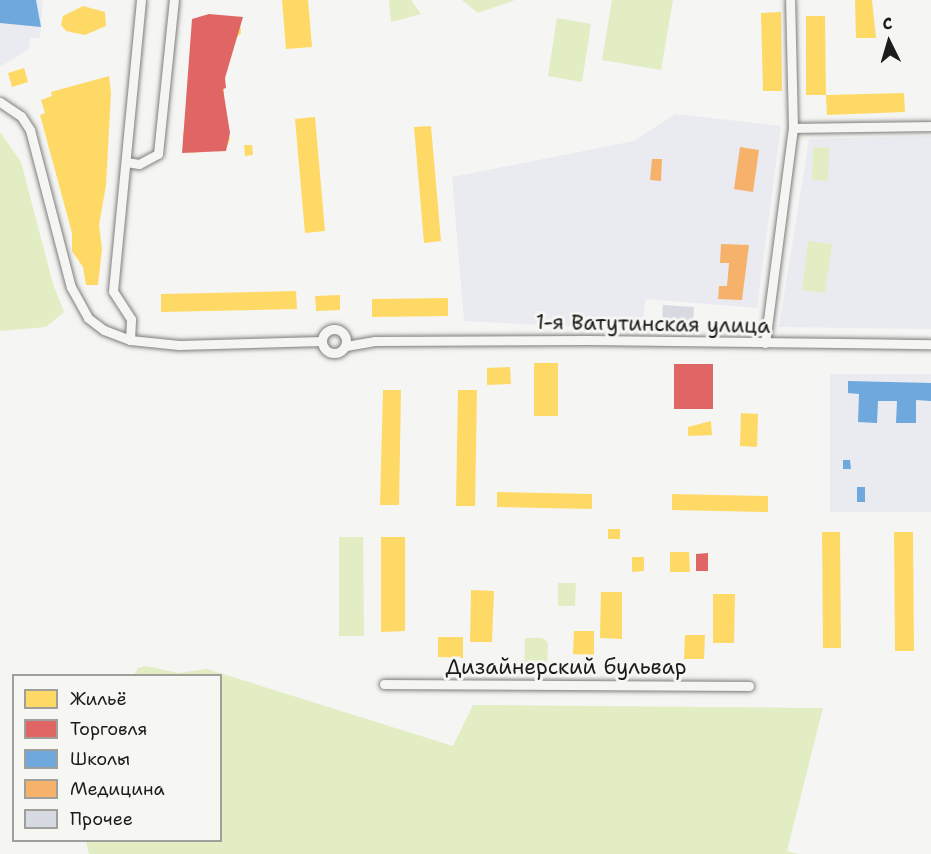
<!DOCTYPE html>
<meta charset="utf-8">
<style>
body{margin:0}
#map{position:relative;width:931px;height:854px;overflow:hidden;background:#f5f5f3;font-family:"Shantell Sans",sans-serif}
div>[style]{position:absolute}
.built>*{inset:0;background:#e9ebf0}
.green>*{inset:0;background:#e2edc3}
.homes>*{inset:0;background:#ffd966}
.shops>*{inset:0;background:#e06666}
.schools>*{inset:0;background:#6fa8dc}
.health>*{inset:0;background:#f6b26b}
.building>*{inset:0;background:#d8dae2}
.roads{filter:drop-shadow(0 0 2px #7e7e7d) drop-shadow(0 0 2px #7e7e7d)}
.street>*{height:9px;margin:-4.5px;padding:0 4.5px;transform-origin:4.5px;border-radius:4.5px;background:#f5f5f3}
.street>.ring{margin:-4.5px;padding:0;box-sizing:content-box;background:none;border:9px solid #f5f5f3;border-radius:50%}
span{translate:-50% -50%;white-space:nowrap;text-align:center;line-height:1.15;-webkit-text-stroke:6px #f6f6f2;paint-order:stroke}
.street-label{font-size:21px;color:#1c1c1c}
.legend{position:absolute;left:12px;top:674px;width:210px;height:168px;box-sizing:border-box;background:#f6f6f2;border:2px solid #9f9f9c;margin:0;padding:8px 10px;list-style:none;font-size:18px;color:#1c1c1c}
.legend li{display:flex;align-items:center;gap:12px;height:30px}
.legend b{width:30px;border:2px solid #9f9f9c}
.north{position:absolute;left:859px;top:12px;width:60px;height:60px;-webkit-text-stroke:4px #f6f6f2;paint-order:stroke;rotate:355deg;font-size:16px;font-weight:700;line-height:24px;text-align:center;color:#1c1c1c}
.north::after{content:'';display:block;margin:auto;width:21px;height:27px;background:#1c1c1c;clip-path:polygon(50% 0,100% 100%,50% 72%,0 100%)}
</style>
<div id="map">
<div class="built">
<i style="clip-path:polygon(0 0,43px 0,40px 38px,30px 38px,29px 49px,0 67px)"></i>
<i style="clip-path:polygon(675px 114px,781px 126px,757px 308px,646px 299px,641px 330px,464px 321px,452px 177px,634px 141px)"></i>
<i style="clip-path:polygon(931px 136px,931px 329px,779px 327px,809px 139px)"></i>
<i style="clip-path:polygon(830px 374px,931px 374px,931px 512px,830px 512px)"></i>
</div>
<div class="green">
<i style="clip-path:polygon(389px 0,411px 0,421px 14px,391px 22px)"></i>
<i style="clip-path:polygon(462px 0,515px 0,478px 13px)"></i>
<i style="clip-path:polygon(612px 0,673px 0,661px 70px,602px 60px)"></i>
<i style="clip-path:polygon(557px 18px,591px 24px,582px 82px,548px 76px)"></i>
<i style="clip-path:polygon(0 132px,21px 162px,53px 284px,64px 312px,46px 327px,0 331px)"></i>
<i style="clip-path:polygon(813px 147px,829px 148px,828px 181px,812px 180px)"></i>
<i style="clip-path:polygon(808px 241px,832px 244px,825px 293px,802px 290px)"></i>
<i style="clip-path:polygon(339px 537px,363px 537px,364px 636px,339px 636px)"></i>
<i style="clip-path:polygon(558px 583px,576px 583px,575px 606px,558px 606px)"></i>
<i style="clip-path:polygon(525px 638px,542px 638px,548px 642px,547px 672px,524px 673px)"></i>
<i style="clip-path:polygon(146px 666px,178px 673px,207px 669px,453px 746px,473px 705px,823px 708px,787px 851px,798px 854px,89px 854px,86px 841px,220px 840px,220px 676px,134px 675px,138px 668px)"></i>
</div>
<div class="homes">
<i style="clip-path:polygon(282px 0,308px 0,312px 47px,286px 49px)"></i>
<i style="clip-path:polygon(855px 0,872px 0,876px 38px,856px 38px)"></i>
<i style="clip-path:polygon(83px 6px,105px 12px,106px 26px,85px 35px,66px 31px,61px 25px,63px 16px)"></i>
<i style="clip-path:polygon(781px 12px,782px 91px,763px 91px,761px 13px)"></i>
<i style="clip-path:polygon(217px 15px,231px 17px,240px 23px,241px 33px,233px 41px,213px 45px,197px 36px,199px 23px)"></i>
<i style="clip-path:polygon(806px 16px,825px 16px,826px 95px,806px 95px)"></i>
<i style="clip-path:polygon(216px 65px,224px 77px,224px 95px,206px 95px,207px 99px,195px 103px,189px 70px,201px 67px,201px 72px)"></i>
<i style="clip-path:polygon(24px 68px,28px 82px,12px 87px,8px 73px)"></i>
<i style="clip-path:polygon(109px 76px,111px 93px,106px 185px,99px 225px,102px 249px,98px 285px,86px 285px,83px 267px,72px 251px,72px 233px,40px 115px,45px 113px,41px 100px,52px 96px,51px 92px)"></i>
<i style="clip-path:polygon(904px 93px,905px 112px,827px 115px,826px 95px)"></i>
<i style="clip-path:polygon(315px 117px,325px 231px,305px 233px,295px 119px)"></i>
<i style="clip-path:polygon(192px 125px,228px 128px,230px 139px,226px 149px,191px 153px,191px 147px,184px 147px,183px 133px)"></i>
<i style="clip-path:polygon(431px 126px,441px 241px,424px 243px,414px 127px)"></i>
<i style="clip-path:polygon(244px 145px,252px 145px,253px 155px,245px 156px)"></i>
<i style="clip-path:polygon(296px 291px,297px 309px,161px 312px,161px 294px)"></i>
<i style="clip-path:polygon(340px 295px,340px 310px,316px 311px,315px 296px)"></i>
<i style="clip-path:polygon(448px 298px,448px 316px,372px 317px,372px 299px)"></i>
<i style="clip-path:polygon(534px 363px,558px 363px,558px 416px,534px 416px)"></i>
<i style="clip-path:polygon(510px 367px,511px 384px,487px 385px,487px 368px)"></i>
<i style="clip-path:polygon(383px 390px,401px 390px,399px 505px,380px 505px)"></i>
<i style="clip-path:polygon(458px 390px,477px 390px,475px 506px,456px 506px)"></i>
<i style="clip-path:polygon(741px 413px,758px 414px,757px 447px,740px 446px)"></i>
<i style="clip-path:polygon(711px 421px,712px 435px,688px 436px,688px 427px)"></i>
<i style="clip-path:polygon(497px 492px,592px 494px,592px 509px,497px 507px)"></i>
<i style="clip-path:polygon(672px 494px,768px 496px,768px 512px,672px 510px)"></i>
<i style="clip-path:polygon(608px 529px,620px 529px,620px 539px,608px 539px)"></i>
<i style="clip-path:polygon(822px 532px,840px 532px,841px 648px,823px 648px)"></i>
<i style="clip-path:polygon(894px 532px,913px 532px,914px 651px,895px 651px)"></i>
<i style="clip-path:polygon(381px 537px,405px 537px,405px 631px,381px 632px)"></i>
<i style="clip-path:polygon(670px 552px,689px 552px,690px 572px,670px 572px)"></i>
<i style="clip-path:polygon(632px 557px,644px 557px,644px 571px,632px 572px)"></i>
<i style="clip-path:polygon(471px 590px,494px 591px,492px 642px,470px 642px)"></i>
<i style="clip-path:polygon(601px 592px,622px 592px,622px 639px,600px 638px)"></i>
<i style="clip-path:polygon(713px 594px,735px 594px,734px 643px,713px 643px)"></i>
<i style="clip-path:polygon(574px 631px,594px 631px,594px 655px,573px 654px)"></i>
<i style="clip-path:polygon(685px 635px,705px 635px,704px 659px,684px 659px)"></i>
<i style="clip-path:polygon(438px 637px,463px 637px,463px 658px,438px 657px)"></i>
</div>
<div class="shops">
<i style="clip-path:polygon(209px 14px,243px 17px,225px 78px,226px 88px,223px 89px,230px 133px,226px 151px,182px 153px,192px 19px)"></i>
<i style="clip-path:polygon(674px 364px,713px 364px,713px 409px,674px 409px)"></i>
<i style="clip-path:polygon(708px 553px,708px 571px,696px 571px,696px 554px)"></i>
</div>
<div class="schools">
<i style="clip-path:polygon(0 0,36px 0,41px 27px,0 23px)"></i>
<i style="clip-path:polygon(848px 381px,931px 383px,931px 401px,916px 400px,916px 423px,896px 423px,897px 401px,878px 401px,877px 423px,858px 422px,859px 394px,848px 393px)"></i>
<i style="clip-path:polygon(843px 460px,850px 460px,851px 469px,843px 469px)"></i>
<i style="clip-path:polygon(857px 487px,865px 487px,865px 502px,857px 502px)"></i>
</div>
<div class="health">
<i style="clip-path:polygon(740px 147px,759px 150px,753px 192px,734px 189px)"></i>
<i style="clip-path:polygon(652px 159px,662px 159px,661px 181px,650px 180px)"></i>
<i style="clip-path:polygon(721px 244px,749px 245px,742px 300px,718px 299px,719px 286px,727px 286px,729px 263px,720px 263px)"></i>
</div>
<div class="building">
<i style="clip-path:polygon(663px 305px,694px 307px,693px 324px,662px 322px)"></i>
</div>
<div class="roads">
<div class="street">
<i style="left:0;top:102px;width:25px;rotate:34deg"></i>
<i style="left:21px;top:116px;width:17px;rotate:57deg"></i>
<i style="left:30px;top:130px;width:162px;rotate:75.4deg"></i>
<i style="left:71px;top:287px;width:35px;rotate:61deg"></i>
<i style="left:88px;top:318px;width:20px;rotate:37deg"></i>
<i style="left:104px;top:330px;width:28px;rotate:21deg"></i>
<i style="left:130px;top:340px;width:49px;rotate:5.8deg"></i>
<i style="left:179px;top:345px;width:143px;rotate:-1.6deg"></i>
<i style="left:793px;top:128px;width:138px;rotate:-0.8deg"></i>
<i style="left:126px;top:162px;width:13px;rotate:9deg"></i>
<i style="left:139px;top:164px;width:21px;rotate:-28deg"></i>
<i style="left:158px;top:154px;width:155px;rotate:-84.1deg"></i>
<i class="ring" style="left:322px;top:329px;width:15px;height:15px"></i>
<i style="left:130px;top:340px;width:21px;rotate:-87deg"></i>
<i style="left:131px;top:319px;width:33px;rotate:-123deg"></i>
<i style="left:113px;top:291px;width:292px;rotate:-84.5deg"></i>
<i style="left:765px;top:343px;width:217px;rotate:-82.6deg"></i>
<i style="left:793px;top:128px;width:128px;rotate:-91.3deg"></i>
<i style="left:346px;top:346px;width:29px;rotate:-10deg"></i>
<i style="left:375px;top:341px;width:213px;rotate:-0.3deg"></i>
<i style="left:588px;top:340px;width:343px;rotate:0.7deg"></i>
<i style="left:384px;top:684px;width:365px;rotate:0.3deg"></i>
</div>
</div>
<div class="street-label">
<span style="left:653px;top:324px;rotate:1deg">1-я Ватутинская улица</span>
<span style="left:566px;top:667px">Дизайнерский бульвар</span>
</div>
<ul class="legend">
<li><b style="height:16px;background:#ffd966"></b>Жильё</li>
<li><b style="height:16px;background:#e06666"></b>Торговля</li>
<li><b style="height:16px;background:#6fa8dc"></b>Школы</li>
<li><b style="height:16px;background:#f6b26b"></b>Медицина</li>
<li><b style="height:16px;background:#d8dae2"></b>Прочее</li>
</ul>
<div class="north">С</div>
</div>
